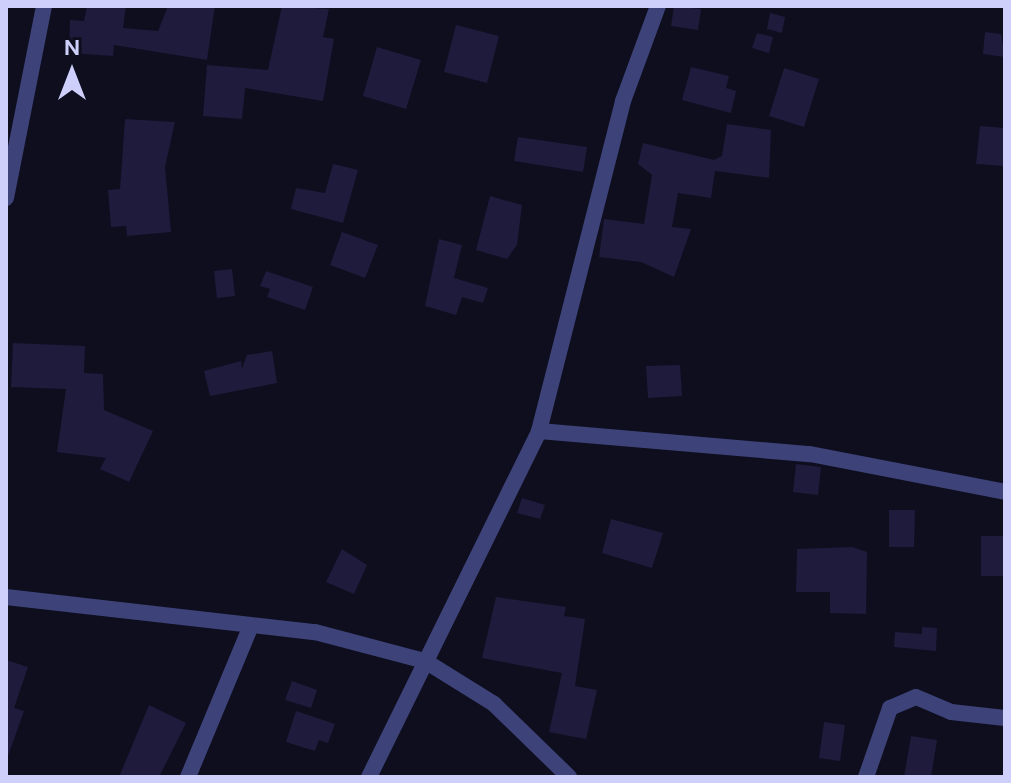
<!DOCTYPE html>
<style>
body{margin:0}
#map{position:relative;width:1011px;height:783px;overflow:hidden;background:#0e0e1e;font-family:"DM Sans",sans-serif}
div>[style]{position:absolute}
.building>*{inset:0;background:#1e1b3d}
.minor>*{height:16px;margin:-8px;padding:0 8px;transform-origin:8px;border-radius:8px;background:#3d4279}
span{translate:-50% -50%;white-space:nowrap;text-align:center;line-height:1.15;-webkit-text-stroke:7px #0e0e1e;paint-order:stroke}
.frame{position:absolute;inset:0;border:8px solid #cecffb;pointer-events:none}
.north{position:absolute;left:32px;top:32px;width:80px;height:80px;-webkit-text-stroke:6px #0e0e1e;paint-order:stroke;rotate:0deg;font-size:22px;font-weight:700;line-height:32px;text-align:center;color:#cecffb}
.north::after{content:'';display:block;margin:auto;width:28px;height:36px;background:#cecffb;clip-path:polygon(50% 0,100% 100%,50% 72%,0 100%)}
</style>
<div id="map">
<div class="building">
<i style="clip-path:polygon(87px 6px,126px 6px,123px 28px,158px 31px,168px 6px,215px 6px,207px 60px,114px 45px,113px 56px,69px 53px,70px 20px,84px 21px)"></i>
<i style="clip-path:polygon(282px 6px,329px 9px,323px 37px,334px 39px,323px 101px,245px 88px,242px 119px,203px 116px,207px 65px,268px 70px)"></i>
<i style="clip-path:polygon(674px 6px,701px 9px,698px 30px,671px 26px)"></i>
<i style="clip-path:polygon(770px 13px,785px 17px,782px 33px,767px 29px)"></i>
<i style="clip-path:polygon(456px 25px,499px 36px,487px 83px,444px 72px)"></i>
<i style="clip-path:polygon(985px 32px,1001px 34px,1005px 57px,983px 54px)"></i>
<i style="clip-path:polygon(757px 33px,773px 37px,769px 53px,752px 48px)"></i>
<i style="clip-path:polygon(377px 47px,421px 60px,406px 109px,363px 96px)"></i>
<i style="clip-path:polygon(691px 67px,729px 76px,726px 88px,736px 91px,731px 113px,682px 100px)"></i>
<i style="clip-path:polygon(784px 68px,819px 79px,804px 127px,769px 116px)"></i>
<i style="clip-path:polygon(125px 119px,175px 122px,165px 167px,171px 232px,127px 236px,126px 226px,111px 227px,108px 190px,120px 189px)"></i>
<i style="clip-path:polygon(727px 124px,771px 130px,769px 178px,715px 171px,711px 198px,678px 193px,672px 227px,691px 229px,674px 277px,641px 262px,599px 257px,604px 219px,644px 224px,652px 175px,638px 164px,643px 143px,714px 160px,722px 156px)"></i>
<i style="clip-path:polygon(980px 126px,1005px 128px,1005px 166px,976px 164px)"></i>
<i style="clip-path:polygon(518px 137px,587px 147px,583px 172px,514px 161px)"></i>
<i style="clip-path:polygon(333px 164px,358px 170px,343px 223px,291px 209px,296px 188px,325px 193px)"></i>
<i style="clip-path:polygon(490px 196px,522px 205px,517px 245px,507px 259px,476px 250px)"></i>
<i style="clip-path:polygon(342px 232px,378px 245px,365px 278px,330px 265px)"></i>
<i style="clip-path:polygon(439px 239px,462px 245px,454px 278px,488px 288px,483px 303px,462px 297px,456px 315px,425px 306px)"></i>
<i style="clip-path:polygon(232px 269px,235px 296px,217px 298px,214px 271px)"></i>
<i style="clip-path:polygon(266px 271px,313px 287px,305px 310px,267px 297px,270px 289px,260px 286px)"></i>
<i style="clip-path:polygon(13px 343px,85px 346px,84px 373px,103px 374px,104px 410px,153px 431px,129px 482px,100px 469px,106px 458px,57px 452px,66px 389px,11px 387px)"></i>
<i style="clip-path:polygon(272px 351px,277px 383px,210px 396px,204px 371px,241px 361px,242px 369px,247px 355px)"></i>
<i style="clip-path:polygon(680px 365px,682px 396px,648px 398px,646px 366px)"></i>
<i style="clip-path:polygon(796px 464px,821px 467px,818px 495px,793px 492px)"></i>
<i style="clip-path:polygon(522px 498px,545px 505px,540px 519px,517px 513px)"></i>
<i style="clip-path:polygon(889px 510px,915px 510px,914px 547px,889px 547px)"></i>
<i style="clip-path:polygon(611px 519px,663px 533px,652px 568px,602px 553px)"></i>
<i style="clip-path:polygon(981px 536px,1005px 536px,1005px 576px,981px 576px)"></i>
<i style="clip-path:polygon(852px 547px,867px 552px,866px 614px,830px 613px,830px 592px,796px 592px,797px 549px)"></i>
<i style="clip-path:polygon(342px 549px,367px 565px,354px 594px,326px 582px)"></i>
<i style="clip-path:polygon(496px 597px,566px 607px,564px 616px,585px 619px,575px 686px,597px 690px,586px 739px,549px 732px,562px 673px,482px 658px)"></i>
<i style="clip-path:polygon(922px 627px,937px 628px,936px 651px,894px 647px,895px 632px,922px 634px)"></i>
<i style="clip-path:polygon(6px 660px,28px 667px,14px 708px,24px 711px,8px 756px)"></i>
<i style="clip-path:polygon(292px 681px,317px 690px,311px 708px,285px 700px)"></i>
<i style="clip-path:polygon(149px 705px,186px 723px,159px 777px,119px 777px)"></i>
<i style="clip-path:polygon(296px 711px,335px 724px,328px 743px,319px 740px,315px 751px,286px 742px)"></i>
<i style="clip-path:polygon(824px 722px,845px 725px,840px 761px,819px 758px)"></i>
<i style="clip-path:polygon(911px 736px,937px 740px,931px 777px,904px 777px)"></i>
</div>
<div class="minor">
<i style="left:6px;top:198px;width:196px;rotate:-78.8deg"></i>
<i style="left:539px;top:431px;width:272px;rotate:4.9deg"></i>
<i style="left:810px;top:454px;width:199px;rotate:11deg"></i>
<i style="left:6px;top:597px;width:311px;rotate:6.5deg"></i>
<i style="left:315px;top:632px;width:114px;rotate:14.8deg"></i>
<i style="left:425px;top:661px;width:81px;rotate:31.9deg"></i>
<i style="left:494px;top:704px;width:105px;rotate:44.2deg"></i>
<i style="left:188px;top:777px;width:164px;rotate:-67.4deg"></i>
<i style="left:369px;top:777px;width:386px;rotate:-63.8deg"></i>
<i style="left:539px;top:431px;width:341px;rotate:-75.7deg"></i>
<i style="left:623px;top:101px;width:101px;rotate:-69.8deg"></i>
<i style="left:866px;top:777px;width:73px;rotate:-70.8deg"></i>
<i style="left:890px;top:708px;width:28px;rotate:-23deg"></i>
<i style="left:916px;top:697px;width:38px;rotate:23deg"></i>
<i style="left:951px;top:712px;width:54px;rotate:6.3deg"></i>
</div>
<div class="frame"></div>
<div class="north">N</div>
</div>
